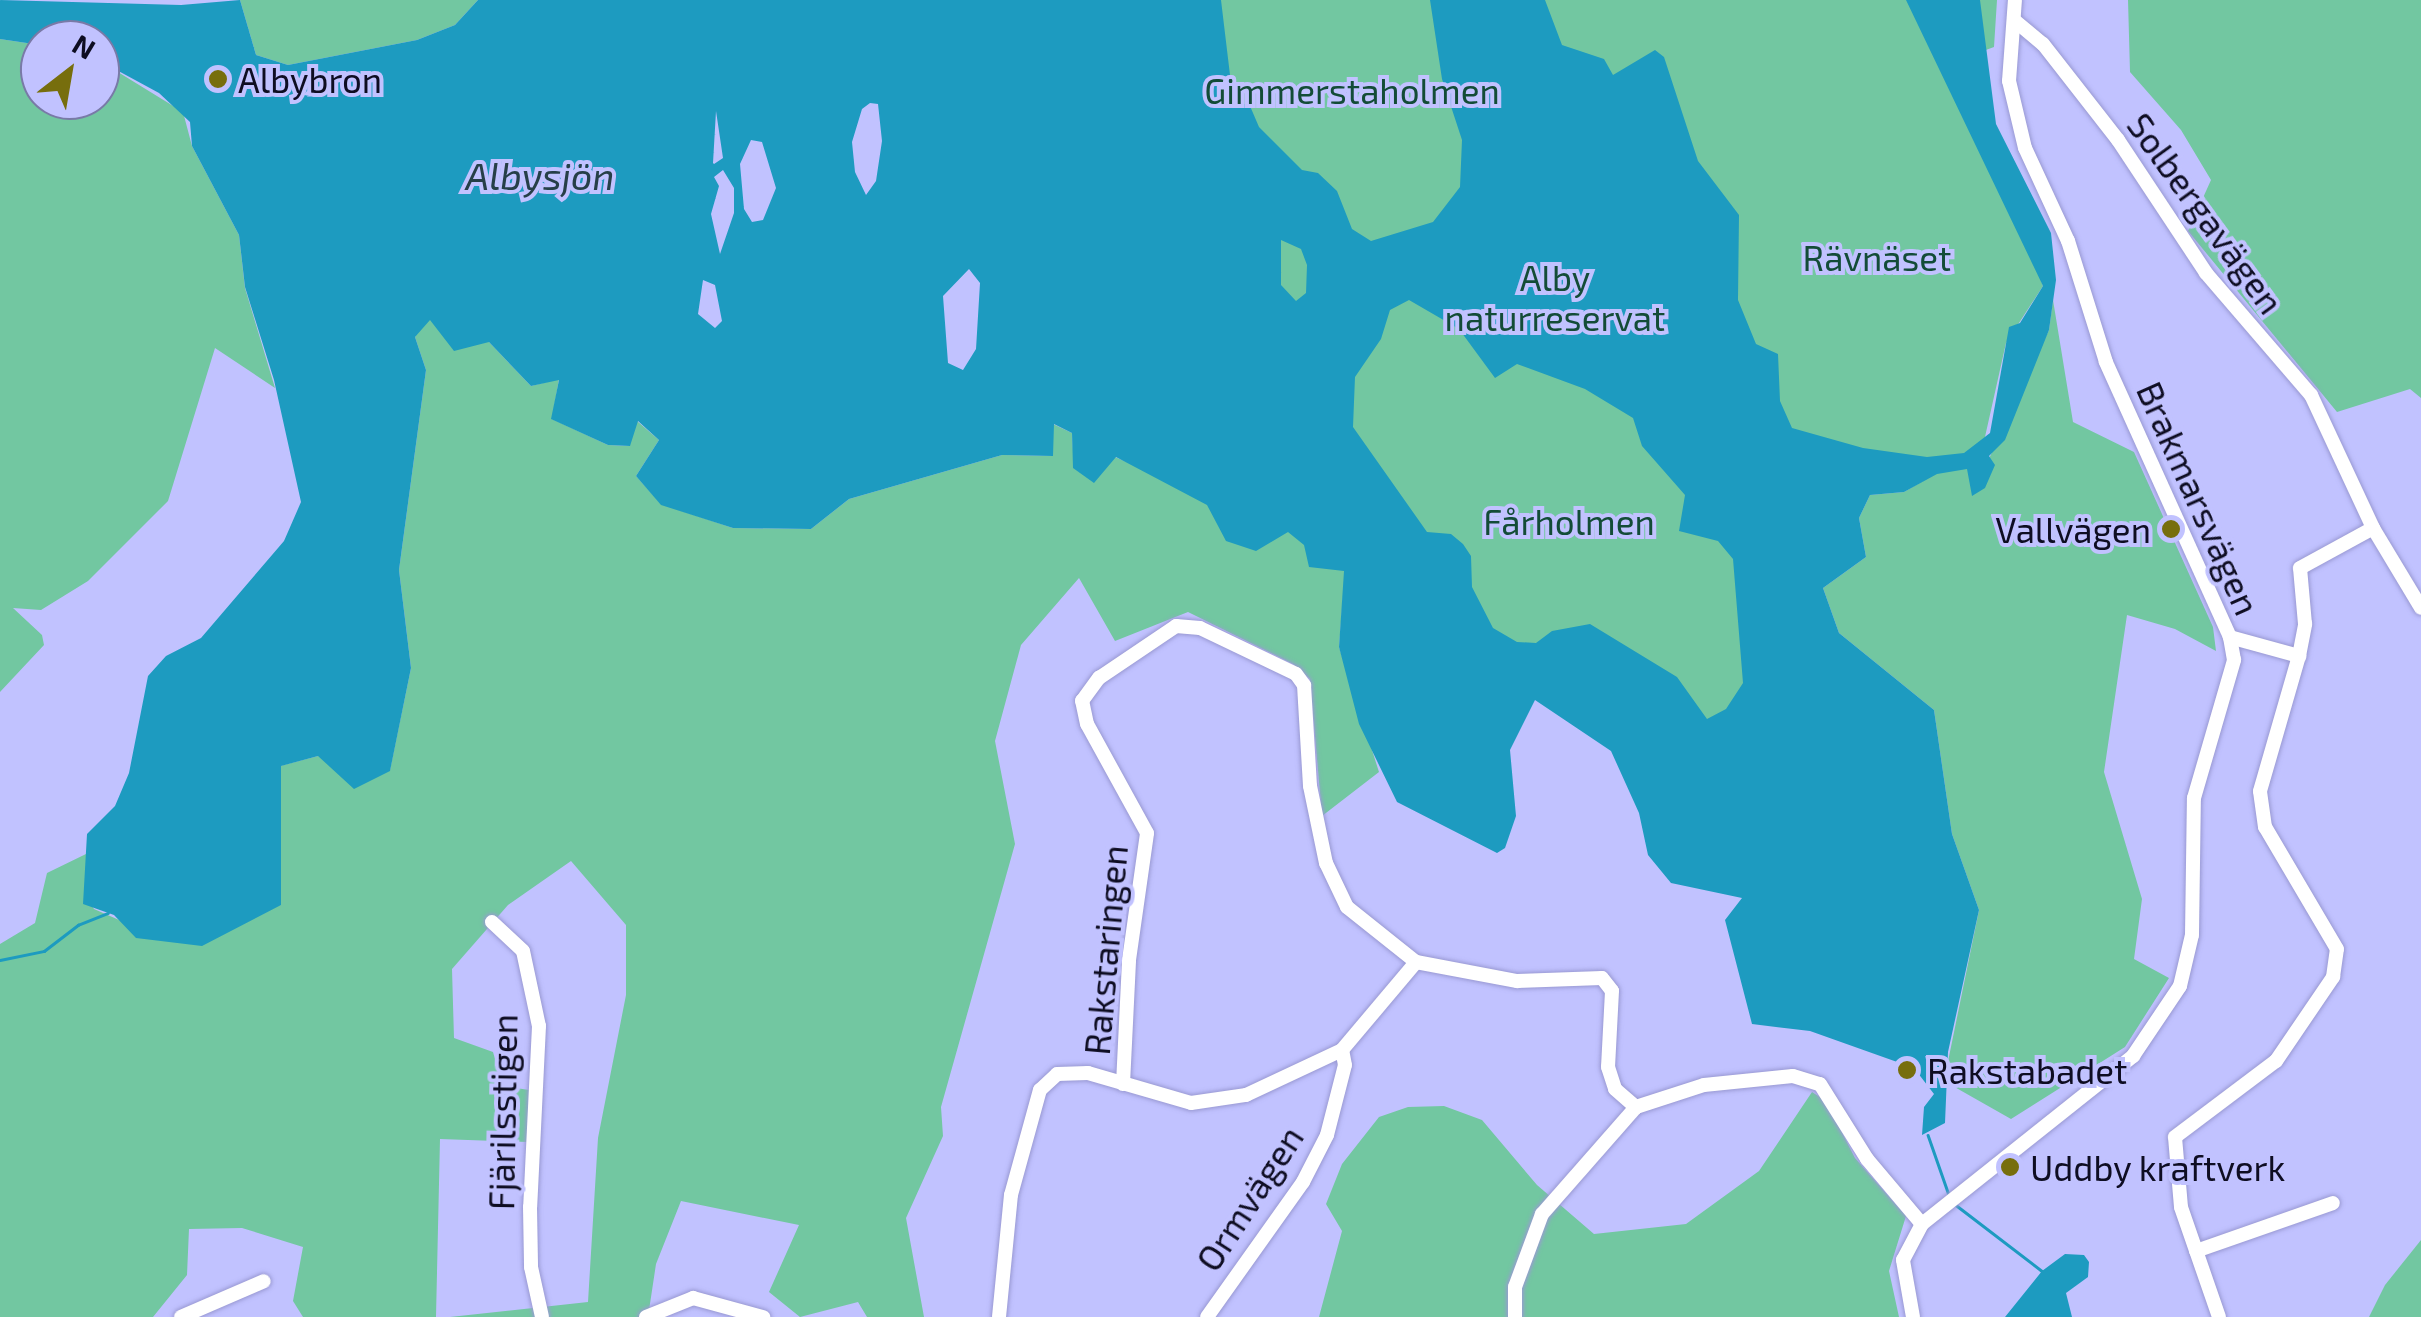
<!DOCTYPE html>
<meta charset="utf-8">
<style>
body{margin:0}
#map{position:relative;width:2421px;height:1317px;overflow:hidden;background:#c1c2ff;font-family:"Exo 2",sans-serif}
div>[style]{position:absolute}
.green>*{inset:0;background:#72c7a1}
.water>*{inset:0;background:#1d9bc0}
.stream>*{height:2.5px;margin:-1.25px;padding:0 1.25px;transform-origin:1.25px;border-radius:1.25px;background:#1d9bc0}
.roads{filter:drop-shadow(0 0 2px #9999d3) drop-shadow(0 0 2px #9999d3)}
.minor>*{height:14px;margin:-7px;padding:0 7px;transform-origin:7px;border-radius:7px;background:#fff}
.dots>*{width:28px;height:28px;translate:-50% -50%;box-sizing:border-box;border:5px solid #c1c2ff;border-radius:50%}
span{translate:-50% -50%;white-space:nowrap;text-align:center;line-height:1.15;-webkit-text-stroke:8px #c1c2ff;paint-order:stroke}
.poi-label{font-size:35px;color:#0e0d22}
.left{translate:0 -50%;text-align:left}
.right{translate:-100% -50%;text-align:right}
.park-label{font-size:35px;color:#134c37}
.street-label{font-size:35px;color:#0e0d22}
.water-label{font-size:38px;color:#263f48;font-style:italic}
.north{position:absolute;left:20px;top:20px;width:100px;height:100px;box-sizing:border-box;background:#c1c2ff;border:2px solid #797aa7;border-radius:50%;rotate:31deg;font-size:28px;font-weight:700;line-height:40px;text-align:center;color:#0e0d22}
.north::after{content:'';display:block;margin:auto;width:35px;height:45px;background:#776e0d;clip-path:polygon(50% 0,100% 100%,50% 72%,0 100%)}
</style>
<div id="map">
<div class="green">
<i style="clip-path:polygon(240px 0,478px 0,455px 25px,417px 40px,288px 65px,256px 55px)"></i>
<i style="clip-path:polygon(902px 0,1997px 0,1994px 47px,1956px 61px,2040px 236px,2033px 258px,2043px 286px,2006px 343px,1972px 495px,2049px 330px,2053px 300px,2073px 422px,2134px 452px,2213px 627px,2216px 651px,2175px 629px,2127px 615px,2104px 772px,2142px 899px,2134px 959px,2169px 978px,2125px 1047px,2011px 1119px,1944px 1081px,1979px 910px,1952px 834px,1934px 710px,1839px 633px,1823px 588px,1866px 557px,1859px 518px,1870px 495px,1904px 492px,1923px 481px,1814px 463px,1822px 834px,1443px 624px)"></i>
<i style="clip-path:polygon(2128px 0,2421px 0,2421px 398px,2410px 389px,2337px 412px,2188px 231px,2211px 180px,2181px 130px,2130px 72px)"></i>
<i style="clip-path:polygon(0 39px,40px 45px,40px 100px,100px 100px,100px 61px,183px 112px,192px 146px,239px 235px,245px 288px,275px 388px,215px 348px,168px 501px,88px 581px,41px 610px,13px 608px,42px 635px,44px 645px,0 692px)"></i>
<i style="clip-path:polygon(429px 312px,489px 342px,531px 386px,559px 379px,552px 419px,608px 445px,629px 446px,637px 421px,659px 440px,636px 476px,661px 504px,733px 528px,811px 529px,849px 499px,1002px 455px,1053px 456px,1053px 424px,1072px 433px,1074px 468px,1094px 482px,1115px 457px,1288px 531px,1345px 571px,1339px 647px,1379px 772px,1322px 816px,1310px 679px,1293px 664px,1188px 612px,1115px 641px,1079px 578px,1021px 645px,995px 741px,1015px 844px,941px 1107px,943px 1136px,906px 1218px,924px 1317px,867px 1317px,858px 1302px,800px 1317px,769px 1292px,799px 1225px,681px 1201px,656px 1264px,648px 1317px,450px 1317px,588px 1302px,598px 1138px,626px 995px,626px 925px,571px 861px,508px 905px,452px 969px,454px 1038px,493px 1052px,503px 1086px,529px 1090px,527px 1142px,440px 1139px,436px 1317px,303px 1317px,293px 1301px,303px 1247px,242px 1228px,189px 1229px,187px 1275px,153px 1317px,0 1317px,0 944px,35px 923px,47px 873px,86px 854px,86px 896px,94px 909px,126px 923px,281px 905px,280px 766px,318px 756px,390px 770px,411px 668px,399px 570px,426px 370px,415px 337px)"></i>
<i style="clip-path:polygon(1812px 1092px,1826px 1101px,1855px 1158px,1906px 1216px,1889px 1271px,1899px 1317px,1319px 1317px,1342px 1231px,1326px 1204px,1342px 1164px,1379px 1117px,1408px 1107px,1444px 1106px,1482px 1120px,1537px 1185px,1594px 1234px,1686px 1224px,1759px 1171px)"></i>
<i style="clip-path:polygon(2421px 1240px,2421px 1317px,2369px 1317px,2385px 1285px)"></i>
</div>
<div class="water">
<i style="clip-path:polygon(evenodd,0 0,181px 5px,240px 0,256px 55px,288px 65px,417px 40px,455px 25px,478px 0,1221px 0,1233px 100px,1250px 106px,1259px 127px,1302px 170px,1318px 173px,1337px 191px,1352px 229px,1371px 241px,1433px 222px,1460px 187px,1462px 140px,1442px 79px,1430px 0,1545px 0,1562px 45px,1604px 59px,1613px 75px,1655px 50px,1664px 57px,1698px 161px,1739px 215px,1738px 300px,1756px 344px,1778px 354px,1780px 401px,1792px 428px,1863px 448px,1927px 457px,1964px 453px,1990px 433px,2009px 327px,2020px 323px,2043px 286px,1906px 0,1980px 0,1996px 124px,2051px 233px,2056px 280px,2049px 330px,2005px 440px,1989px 456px,1995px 465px,1985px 488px,1972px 496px,1967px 469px,1937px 474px,1904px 492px,1870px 495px,1859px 518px,1866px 557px,1823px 588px,1839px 633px,1934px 710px,1952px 834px,1979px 910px,1948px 1052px,1945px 1123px,1922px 1135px,1924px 1107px,1934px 1094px,1914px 1068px,1810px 1031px,1752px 1024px,1725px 920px,1742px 898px,1671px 883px,1648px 855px,1639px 813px,1611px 751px,1535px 700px,1510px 750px,1516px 816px,1505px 848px,1497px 853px,1397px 802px,1359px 724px,1339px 647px,1344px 571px,1309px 567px,1304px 545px,1288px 532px,1256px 551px,1226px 541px,1207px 505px,1116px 457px,1094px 483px,1073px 468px,1072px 433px,1054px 424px,1053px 456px,1002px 455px,849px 499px,811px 529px,733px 528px,661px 505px,636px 476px,659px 440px,638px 421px,630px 446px,608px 445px,551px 419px,559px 380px,531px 386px,489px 342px,454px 351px,430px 320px,415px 337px,426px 370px,399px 570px,411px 668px,390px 771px,354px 789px,318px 756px,281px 766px,281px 905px,202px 946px,136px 938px,114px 915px,83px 904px,87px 834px,115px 806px,129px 773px,148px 676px,166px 656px,201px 638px,284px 541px,301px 502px,274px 380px,245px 287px,239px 235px,192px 146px,190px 122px,159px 93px,100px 61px,100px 40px,40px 45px,0 39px,0 0,870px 103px,878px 104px,882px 141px,876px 181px,866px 195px,855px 172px,852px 142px,862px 109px,870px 103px,0 0,716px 111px,723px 158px,714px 164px,713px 163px,716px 111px,0 0,751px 140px,762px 142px,776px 188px,763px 220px,752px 222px,744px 209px,740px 164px,751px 140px,0 0,723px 170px,734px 188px,734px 213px,720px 254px,711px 214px,719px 186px,714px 177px,723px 170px,0 0,1281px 240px,1301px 249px,1307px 265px,1306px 293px,1296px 301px,1281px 285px,1281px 240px,0 0,969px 269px,980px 283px,976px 349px,963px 370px,948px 363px,943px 296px,969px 269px,0 0,703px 280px,715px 285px,722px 321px,715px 328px,698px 314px,703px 280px,0 0,1409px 300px,1459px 329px,1495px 378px,1517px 364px,1585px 389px,1633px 418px,1642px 446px,1685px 495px,1679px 531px,1718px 541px,1733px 559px,1743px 683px,1726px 709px,1707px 719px,1677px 677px,1590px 624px,1552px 631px,1536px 643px,1517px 642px,1493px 628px,1472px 587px,1471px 556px,1463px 544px,1451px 534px,1427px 532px,1353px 427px,1355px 377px,1381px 339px,1390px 310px,1409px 300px)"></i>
<i style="clip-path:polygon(2065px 1254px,2084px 1255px,2089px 1262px,2088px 1277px,2066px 1293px,2072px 1317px,2005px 1317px,2042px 1271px)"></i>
</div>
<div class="stream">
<i style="left:0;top:960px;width:45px;rotate:-11.6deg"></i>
<i style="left:44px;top:951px;width:43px;rotate:-37.4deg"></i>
<i style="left:78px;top:925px;width:32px;rotate:-22deg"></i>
<i style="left:1928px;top:1135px;width:64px;rotate:70.7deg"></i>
<i style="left:1956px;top:1205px;width:108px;rotate:37.5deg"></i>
</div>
<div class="roads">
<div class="minor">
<i style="left:2014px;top:20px;width:38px;rotate:40deg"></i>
<i style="left:2043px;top:44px;width:122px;rotate:52deg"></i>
<i style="left:2118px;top:140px;width:159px;rotate:56.5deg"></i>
<i style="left:2206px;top:273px;width:161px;rotate:49.3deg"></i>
<i style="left:2311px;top:395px;width:147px;rotate:65deg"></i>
<i style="left:2373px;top:528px;width:93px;rotate:59deg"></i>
<i style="left:2230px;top:637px;width:72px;rotate:15.4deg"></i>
<i style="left:492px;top:922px;width:42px;rotate:43.1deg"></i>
<i style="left:523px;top:951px;width:77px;rotate:78deg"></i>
<i style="left:539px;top:1026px;width:181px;rotate:92.8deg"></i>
<i style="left:530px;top:1207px;width:60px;rotate:89deg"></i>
<i style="left:531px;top:1267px;width:51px;rotate:77.6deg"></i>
<i style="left:1123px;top:1084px;width:124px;rotate:-87.2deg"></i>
<i style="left:1129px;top:960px;width:128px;rotate:-81.9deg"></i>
<i style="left:1147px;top:833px;width:124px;rotate:-118.8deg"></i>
<i style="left:1087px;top:724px;width:24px;rotate:-102deg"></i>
<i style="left:1082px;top:701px;width:29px;rotate:-54deg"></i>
<i style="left:1099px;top:678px;width:93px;rotate:-34deg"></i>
<i style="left:1176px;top:626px;width:24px;rotate:5deg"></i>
<i style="left:1200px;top:628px;width:106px;rotate:25.6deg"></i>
<i style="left:1296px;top:674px;width:14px;rotate:54deg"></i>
<i style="left:1304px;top:685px;width:101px;rotate:86.6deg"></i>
<i style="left:1310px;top:786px;width:79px;rotate:78.3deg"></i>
<i style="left:1326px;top:863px;width:49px;rotate:64.5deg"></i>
<i style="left:1347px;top:907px;width:88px;rotate:38.6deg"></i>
<i style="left:1416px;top:962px;width:103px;rotate:10.7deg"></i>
<i style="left:1517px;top:981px;width:85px;rotate:-2deg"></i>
<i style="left:1602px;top:978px;width:16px;rotate:52deg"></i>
<i style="left:1612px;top:991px;width:76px;rotate:93deg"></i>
<i style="left:1608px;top:1067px;width:23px;rotate:72deg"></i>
<i style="left:1615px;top:1089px;width:28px;rotate:41deg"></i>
<i style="left:1636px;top:1107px;width:71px;rotate:-17.9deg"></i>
<i style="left:1704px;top:1085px;width:89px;rotate:-5.8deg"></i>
<i style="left:1793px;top:1076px;width:28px;rotate:17deg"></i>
<i style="left:1820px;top:1084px;width:89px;rotate:57.9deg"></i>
<i style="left:1867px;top:1159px;width:85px;rotate:49.8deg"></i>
<i style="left:2196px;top:1251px;width:145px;rotate:-19.3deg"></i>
<i style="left:181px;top:1317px;width:90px;rotate:-23.4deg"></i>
<i style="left:646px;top:1317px;width:51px;rotate:-22deg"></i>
<i style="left:693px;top:1298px;width:73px;rotate:15.2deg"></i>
<i style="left:999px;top:1317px;width:123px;rotate:-84.4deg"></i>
<i style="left:1011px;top:1195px;width:109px;rotate:-74.6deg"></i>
<i style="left:1040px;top:1090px;width:23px;rotate:-43deg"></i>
<i style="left:1057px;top:1074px;width:31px;rotate:-2deg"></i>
<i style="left:1088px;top:1073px;width:107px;rotate:16.2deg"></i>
<i style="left:1191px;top:1103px;width:56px;rotate:-8.3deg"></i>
<i style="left:1246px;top:1095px;width:106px;rotate:-25.1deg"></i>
<i style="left:1342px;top:1050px;width:115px;rotate:-49.9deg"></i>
<i style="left:1207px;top:1317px;width:166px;rotate:-54.6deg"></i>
<i style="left:1303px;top:1182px;width:53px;rotate:-62.9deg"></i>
<i style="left:1327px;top:1135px;width:72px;rotate:-75.6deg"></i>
<i style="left:1345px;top:1065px;width:15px;rotate:-101deg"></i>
<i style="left:1515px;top:1317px;width:30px;rotate:-90deg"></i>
<i style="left:1515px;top:1287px;width:78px;rotate:-69.7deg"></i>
<i style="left:1542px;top:1214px;width:142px;rotate:-48.7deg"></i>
<i style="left:1913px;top:1317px;width:58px;rotate:-100deg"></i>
<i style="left:1903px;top:1260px;width:41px;rotate:-62.2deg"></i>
<i style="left:1922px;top:1224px;width:270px;rotate:-38.5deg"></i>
<i style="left:2133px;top:1056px;width:84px;rotate:-56.1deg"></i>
<i style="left:2180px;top:986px;width:52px;rotate:-76.8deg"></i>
<i style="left:2192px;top:935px;width:137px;rotate:-89.2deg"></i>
<i style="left:2194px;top:798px;width:144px;rotate:-73.8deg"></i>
<i style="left:2234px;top:660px;width:23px;rotate:-100deg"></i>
<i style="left:2230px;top:637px;width:302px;rotate:-114.3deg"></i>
<i style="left:2106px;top:362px;width:127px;rotate:-107.4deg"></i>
<i style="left:2068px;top:241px;width:102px;rotate:-114.8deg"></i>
<i style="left:2025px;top:148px;width:69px;rotate:-103.4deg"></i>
<i style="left:2009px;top:81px;width:81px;rotate:-85.8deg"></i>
<i style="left:2219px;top:1317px;width:116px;rotate:-109.1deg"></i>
<i style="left:2181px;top:1207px;width:70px;rotate:-94.9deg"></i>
<i style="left:2175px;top:1137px;width:126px;rotate:-37deg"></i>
<i style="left:2276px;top:1061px;width:102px;rotate:-55.8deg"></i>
<i style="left:2333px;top:977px;width:28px;rotate:-82deg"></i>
<i style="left:2337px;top:949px;width:142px;rotate:-120.5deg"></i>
<i style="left:2265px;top:827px;width:36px;rotate:-98deg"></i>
<i style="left:2260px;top:791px;width:141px;rotate:-73.9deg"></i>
<i style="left:2299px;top:656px;width:33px;rotate:-79deg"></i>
<i style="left:2305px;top:624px;width:56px;rotate:-95.1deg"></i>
<i style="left:2300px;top:568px;width:83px;rotate:-28.7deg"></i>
</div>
</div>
<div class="dots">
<i style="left:218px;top:79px;background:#776e0d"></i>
<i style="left:2171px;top:529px;background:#776e0d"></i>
<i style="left:1907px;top:1070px;background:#776e0d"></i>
<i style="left:2010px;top:1167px;background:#776e0d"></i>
</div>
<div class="poi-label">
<span class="left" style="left:238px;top:79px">Albybron</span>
<span class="right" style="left:2151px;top:529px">Vallvägen</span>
<span class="left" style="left:1927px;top:1070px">Rakstabadet</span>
<span class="left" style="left:2030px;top:1167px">Uddby kraftverk</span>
</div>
<div class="park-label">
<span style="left:1352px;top:90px">Gimmerstaholmen</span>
<span style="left:1877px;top:257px">Rävnäset</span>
<span style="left:1555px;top:297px">Alby<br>naturreservat</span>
<span style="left:1569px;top:521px">Fårholmen</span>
</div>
<div class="street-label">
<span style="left:2206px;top:213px;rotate:54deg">Solbergavägen</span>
<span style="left:2199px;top:498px;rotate:66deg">Brakmarsvägen</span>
<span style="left:1105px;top:950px;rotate:-85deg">Rakstaringen</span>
<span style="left:502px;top:1112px;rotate:-89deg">Fjärilsstigen</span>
<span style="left:1249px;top:1198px;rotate:-57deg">Ormvägen</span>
</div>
<div class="water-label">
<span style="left:540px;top:176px">Albysjön</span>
</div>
<div class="north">N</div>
</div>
